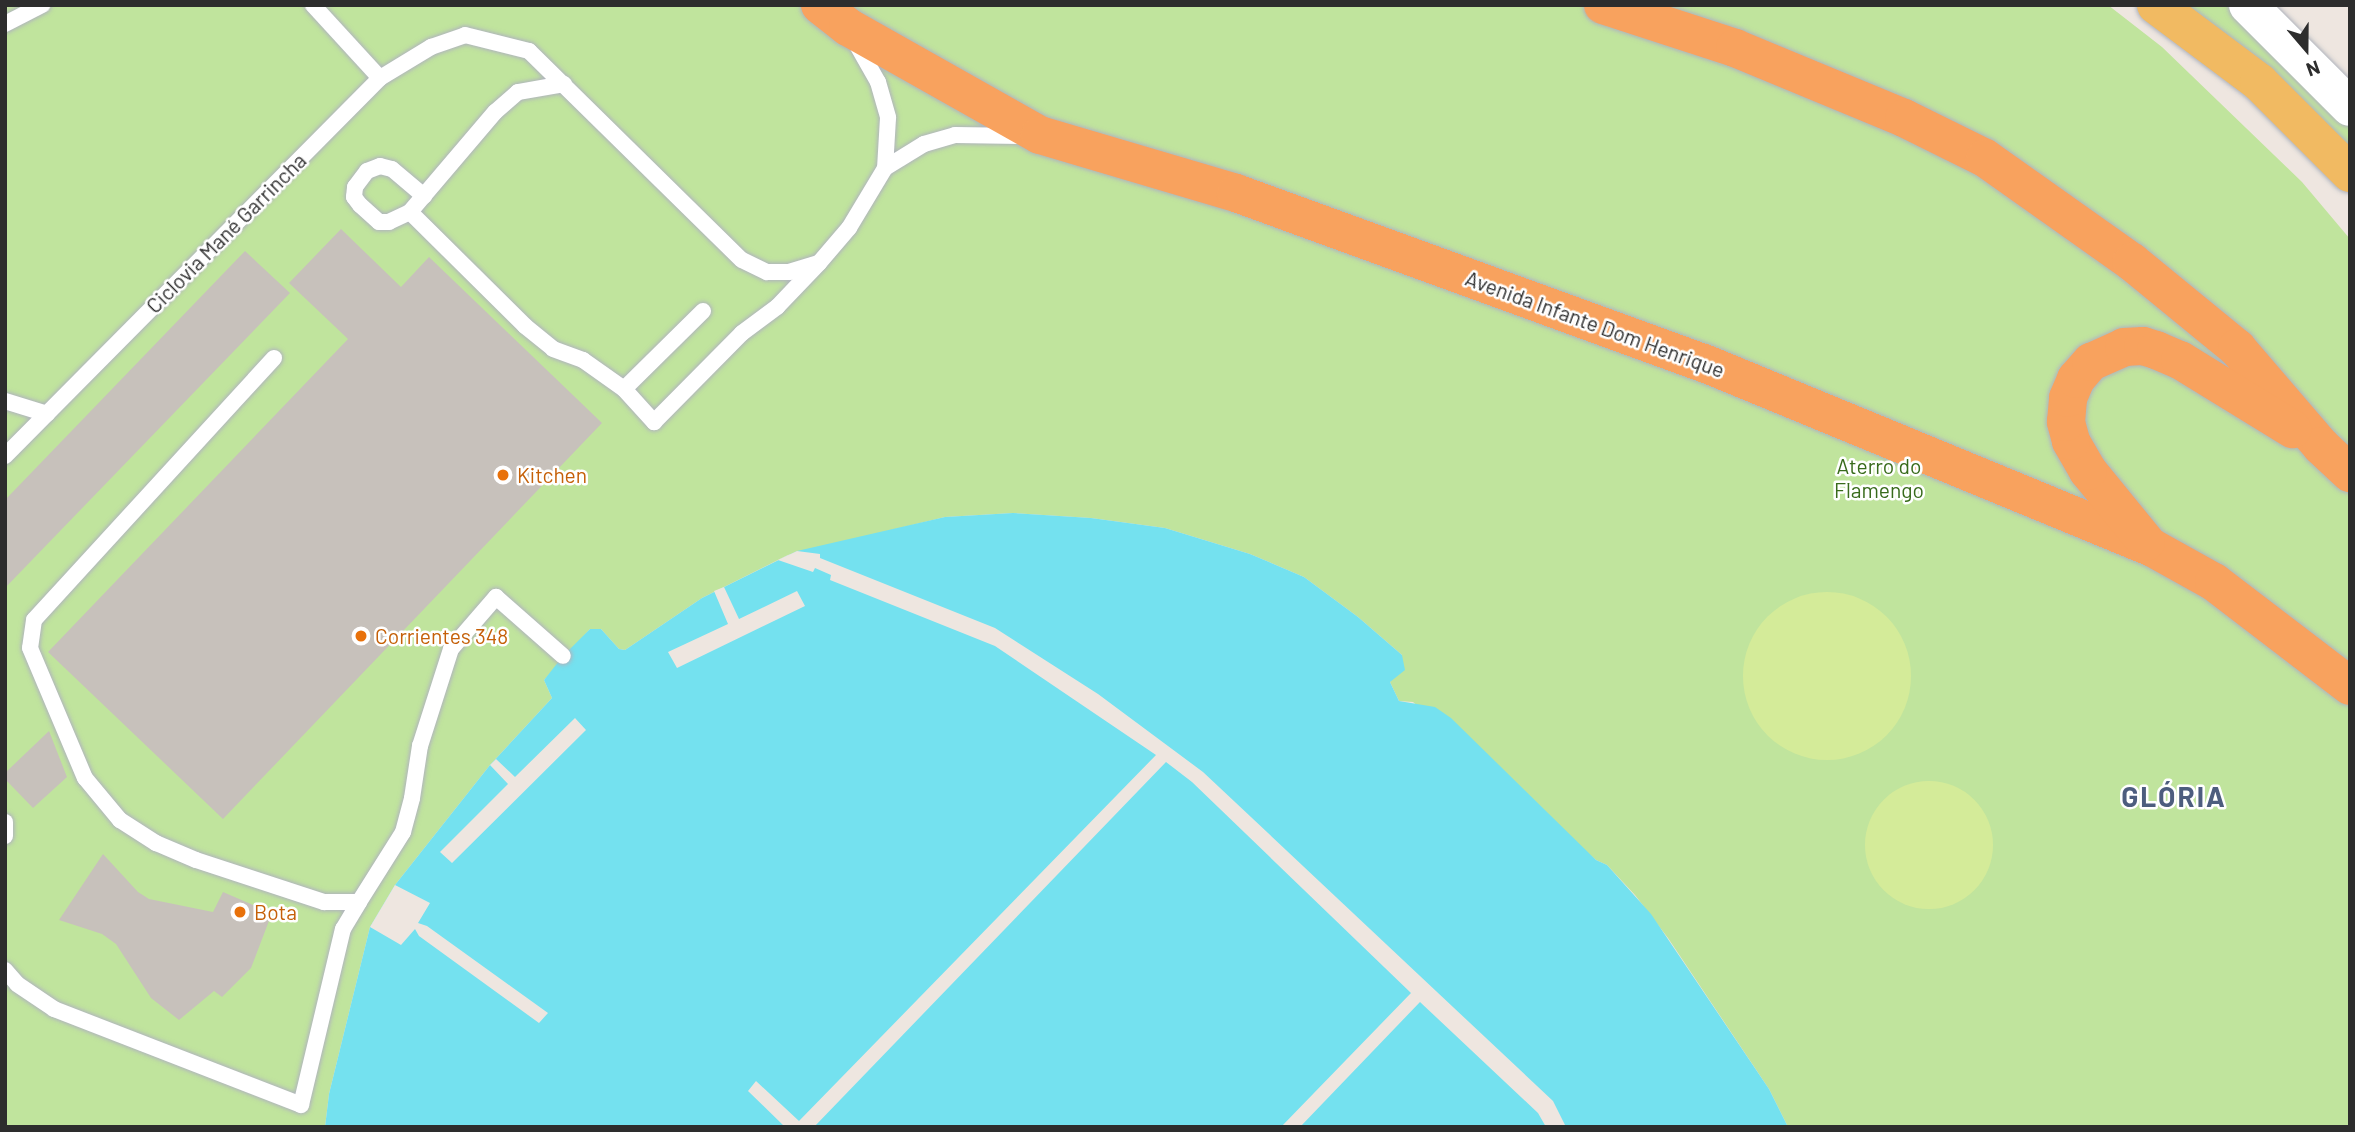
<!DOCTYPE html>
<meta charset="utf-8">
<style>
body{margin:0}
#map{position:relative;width:2355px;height:1132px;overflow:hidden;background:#eee6e0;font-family:Barlow,sans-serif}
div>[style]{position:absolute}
.green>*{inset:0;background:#c0e49d}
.pitch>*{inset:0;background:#d4eb99}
.round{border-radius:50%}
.water>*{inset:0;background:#74e1ef}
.pier>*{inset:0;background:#eee6e0}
.building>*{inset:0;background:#c7c1bb}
.roads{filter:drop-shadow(0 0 2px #b0b4bd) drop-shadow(0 0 2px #b0b4bd)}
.service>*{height:16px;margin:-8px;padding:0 8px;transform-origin:8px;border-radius:8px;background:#fff}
.secondary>*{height:38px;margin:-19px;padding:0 19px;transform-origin:19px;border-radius:19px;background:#fff}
.primary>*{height:38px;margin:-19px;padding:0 19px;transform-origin:19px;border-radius:19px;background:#f1ba62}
.trunk>*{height:38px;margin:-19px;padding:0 19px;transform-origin:19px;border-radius:19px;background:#f8a25e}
.dots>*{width:19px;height:19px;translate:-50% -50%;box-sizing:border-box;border:4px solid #fff;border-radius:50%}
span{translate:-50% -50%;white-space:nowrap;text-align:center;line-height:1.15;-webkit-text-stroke:5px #fff;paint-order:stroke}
.street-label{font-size:21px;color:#2d2d2d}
.park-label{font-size:21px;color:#386b1b}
.food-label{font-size:21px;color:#c56008}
.left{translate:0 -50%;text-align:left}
.district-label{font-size:28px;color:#4d5d7e;font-weight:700;letter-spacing:2px}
.frame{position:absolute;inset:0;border:7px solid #2d2d2d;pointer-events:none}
.north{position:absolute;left:2271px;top:14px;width:70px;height:70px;-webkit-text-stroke:5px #fff;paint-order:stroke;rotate:160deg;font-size:19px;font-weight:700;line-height:28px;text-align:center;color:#2d2d2d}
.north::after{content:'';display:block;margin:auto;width:24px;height:32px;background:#2d2d2d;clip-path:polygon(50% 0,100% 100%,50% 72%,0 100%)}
</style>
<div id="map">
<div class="green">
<i style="clip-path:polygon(5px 5px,2108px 5px,2162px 47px,2302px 182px,2350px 239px,2350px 1127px,1788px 1127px,1769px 1089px,1668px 938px,1635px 895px,1607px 865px,1596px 860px,1413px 702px,1399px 701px,1390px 682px,1402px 655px,1358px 617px,1304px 577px,1250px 554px,1165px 528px,1091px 518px,1013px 513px,945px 517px,788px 555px,702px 598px,625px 650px,619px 649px,601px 629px,590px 629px,544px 680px,552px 698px,490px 765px,395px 885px,370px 927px,329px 1094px,325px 1127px,5px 1127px)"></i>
<i style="clip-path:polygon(2188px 5px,2225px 5px,2239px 17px,2350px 128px,2350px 164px)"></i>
</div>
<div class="pitch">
<i class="round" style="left:1743px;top:592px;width:168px;height:168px"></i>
<i class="round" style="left:1865px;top:781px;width:128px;height:128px"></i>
</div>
<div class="water">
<i style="clip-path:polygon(1013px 513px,1091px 518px,1165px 528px,1250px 554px,1304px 577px,1358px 617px,1402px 655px,1405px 670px,1390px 682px,1399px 701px,1435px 707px,1451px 718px,1596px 860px,1607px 865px,1651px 914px,1769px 1089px,1788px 1127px,325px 1127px,329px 1094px,370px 927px,395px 885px,490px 765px,552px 698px,544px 680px,563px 656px,590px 629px,601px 629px,619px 649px,625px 650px,702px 598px,797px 551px,945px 517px)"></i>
</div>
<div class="pier">
<i style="clip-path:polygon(797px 551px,820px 554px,820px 558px,995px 628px,1098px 694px,1203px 772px,1553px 1101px,1566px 1127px,1546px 1127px,1538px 1113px,1420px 1002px,1300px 1127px,1281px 1127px,1411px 993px,1192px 782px,1166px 762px,814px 1127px,785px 1127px,748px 1091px,756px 1081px,799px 1121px,1156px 755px,995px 646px,830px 580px,831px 575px,815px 568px,813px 572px,778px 560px)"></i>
<i style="clip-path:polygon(724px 587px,739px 619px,797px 591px,805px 606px,677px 668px,668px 652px,728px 624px,714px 591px)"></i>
<i style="clip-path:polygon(575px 718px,586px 730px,452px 863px,440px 852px,508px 784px,490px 765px,496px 759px,515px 777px)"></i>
<i style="clip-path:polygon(395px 885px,430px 903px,418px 923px,427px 926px,548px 1013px,539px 1023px,419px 936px,415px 929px,401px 945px,370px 927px)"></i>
</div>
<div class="building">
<i style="clip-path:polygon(341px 229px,401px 287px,429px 257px,602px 423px,223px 819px,48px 652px,348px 339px,289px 283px)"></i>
<i style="clip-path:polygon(245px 251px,290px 293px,5px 588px,5px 500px)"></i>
<i style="clip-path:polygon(49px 731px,67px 777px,33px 808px,5px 779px,5px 773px)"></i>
<i style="clip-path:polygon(103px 854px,138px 892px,149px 899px,213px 912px,223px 892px,272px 913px,251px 968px,222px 997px,214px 991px,179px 1020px,151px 998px,116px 944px,102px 934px,59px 920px)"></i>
</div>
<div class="roads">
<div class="service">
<i style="left:313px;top:5px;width:99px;rotate:47.5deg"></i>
<i style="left:5px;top:24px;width:42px;rotate:-27.2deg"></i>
<i style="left:853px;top:38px;width:51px;rotate:60.4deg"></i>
<i style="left:878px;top:82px;width:37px;rotate:74deg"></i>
<i style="left:888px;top:118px;width:50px;rotate:93.4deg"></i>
<i style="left:885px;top:168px;width:46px;rotate:-31.6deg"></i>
<i style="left:924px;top:144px;width:32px;rotate:-16deg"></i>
<i style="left:955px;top:135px;width:66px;rotate:0.9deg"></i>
<i style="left:564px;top:84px;width:47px;rotate:170.1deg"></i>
<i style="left:518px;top:92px;width:30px;rotate:139deg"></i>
<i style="left:495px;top:112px;width:131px;rotate:130.4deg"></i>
<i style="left:410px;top:212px;width:162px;rotate:44.7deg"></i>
<i style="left:525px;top:326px;width:36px;rotate:39deg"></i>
<i style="left:553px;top:349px;width:32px;rotate:20deg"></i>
<i style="left:583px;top:360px;width:50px;rotate:35.3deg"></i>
<i style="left:624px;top:389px;width:45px;rotate:47.7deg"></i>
<i style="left:654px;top:422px;width:125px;rotate:-45.3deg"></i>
<i style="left:742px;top:333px;width:44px;rotate:-36.6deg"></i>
<i style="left:777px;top:307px;width:61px;rotate:-46.3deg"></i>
<i style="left:819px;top:263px;width:46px;rotate:-49.4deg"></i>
<i style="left:849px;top:228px;width:70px;rotate:-59deg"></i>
<i style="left:410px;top:212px;width:23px;rotate:155deg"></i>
<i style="left:389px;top:222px;width:10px;rotate:180deg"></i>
<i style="left:379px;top:222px;width:25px;rotate:-138deg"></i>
<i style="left:360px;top:205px;width:10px;rotate:-127deg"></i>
<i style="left:354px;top:197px;width:10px;rotate:-84deg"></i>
<i style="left:355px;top:187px;width:20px;rotate:-53deg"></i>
<i style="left:367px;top:171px;width:14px;rotate:-21deg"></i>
<i style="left:380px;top:166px;width:12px;rotate:14deg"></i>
<i style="left:392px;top:169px;width:42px;rotate:40.2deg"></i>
<i style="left:274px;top:358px;width:355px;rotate:132.5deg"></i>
<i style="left:34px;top:620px;width:28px;rotate:98deg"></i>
<i style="left:30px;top:648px;width:141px;rotate:67.1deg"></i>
<i style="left:85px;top:778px;width:55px;rotate:50.2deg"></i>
<i style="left:120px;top:820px;width:43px;rotate:32.6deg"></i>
<i style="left:156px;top:843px;width:43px;rotate:23deg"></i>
<i style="left:196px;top:860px;width:135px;rotate:18.2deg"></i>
<i style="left:324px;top:902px;width:35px"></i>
<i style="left:359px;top:902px;width:83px;rotate:-57.8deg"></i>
<i style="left:403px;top:832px;width:35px;rotate:-75deg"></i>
<i style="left:412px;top:798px;width:53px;rotate:-81.3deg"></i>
<i style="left:420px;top:746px;width:102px;rotate:-72.3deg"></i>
<i style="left:451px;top:649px;width:69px;rotate:-49.1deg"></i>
<i style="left:496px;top:597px;width:89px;rotate:41.4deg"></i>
<i style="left:624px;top:389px;width:111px;rotate:-44.6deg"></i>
<i style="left:5px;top:401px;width:44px;rotate:17.2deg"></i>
<i style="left:5px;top:456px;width:532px;rotate:-45.23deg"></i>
<i style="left:380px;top:78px;width:60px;rotate:-31.3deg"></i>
<i style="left:431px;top:47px;width:36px;rotate:-19deg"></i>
<i style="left:465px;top:35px;width:66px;rotate:14deg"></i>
<i style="left:529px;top:51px;width:298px;rotate:44.5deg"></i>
<i style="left:742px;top:260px;width:28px;rotate:26deg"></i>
<i style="left:767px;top:272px;width:22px"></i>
<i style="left:789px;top:272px;width:31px;rotate:-17deg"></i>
<i style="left:5px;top:822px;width:14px;rotate:90deg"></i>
<i style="left:5px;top:970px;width:18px;rotate:49deg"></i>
<i style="left:17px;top:984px;width:45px;rotate:34deg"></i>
<i style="left:54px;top:1009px;width:265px;rotate:21.2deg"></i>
<i style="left:301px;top:1105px;width:181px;rotate:-76.6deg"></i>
<i style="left:343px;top:929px;width:31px;rotate:-59deg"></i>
</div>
<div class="secondary">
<i style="left:2248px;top:5px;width:144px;rotate:45deg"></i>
</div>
<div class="primary">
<i style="left:2156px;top:5px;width:129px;rotate:36.8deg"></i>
<i style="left:2259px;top:82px;width:129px;rotate:45deg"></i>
</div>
<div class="trunk">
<i style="left:820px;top:5px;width:36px;rotate:38deg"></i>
<i style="left:848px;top:27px;width:220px;rotate:29.4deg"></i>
<i style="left:1040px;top:135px;width:204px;rotate:16.5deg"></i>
<i style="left:1236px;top:193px;width:498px;rotate:20deg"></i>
<i style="left:1704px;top:363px;width:483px;rotate:22.4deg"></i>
<i style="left:2151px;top:547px;width:72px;rotate:29.1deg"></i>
<i style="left:2214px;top:582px;width:171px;rotate:37.4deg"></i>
<i style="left:1603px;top:5px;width:139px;rotate:18deg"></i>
<i style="left:1735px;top:48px;width:183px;rotate:22.5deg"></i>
<i style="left:1904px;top:118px;width:90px;rotate:26.3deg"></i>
<i style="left:1985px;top:158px;width:180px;rotate:35.3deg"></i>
<i style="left:2132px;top:262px;width:136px;rotate:39.3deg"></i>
<i style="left:2237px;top:348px;width:129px;rotate:49.4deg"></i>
<i style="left:2321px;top:446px;width:40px;rotate:43deg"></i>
<i style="left:2146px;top:542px;width:92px;rotate:-129.2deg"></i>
<i style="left:2088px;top:471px;width:34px;rotate:-120deg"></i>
<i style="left:2071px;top:441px;width:20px;rotate:-105deg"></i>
<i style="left:2066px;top:422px;width:24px;rotate:-85deg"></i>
<i style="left:2068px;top:398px;width:21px;rotate:-67deg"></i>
<i style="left:2076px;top:379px;width:23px;rotate:-49deg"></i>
<i style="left:2091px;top:362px;width:36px;rotate:-24deg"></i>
<i style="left:2124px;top:347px;width:19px;rotate:-3deg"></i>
<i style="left:2143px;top:346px;width:14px;rotate:17deg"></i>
<i style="left:2156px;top:350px;width:26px;rotate:23deg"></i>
<i style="left:2180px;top:360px;width:132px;rotate:31.6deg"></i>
</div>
</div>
<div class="dots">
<i style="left:503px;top:475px;background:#e8710a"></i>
<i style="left:361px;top:636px;background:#e8710a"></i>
<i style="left:240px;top:912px;background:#e8710a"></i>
</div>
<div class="street-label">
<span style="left:226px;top:233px;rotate:-45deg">Ciclovia Mané Garrincha</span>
<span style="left:1595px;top:324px;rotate:20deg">Avenida Infante Dom Henrique</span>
</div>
<div class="park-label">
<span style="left:1879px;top:478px">Aterro do<br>Flamengo</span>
</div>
<div class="food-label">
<span class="left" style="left:517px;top:475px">Kitchen</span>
<span class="left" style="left:375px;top:636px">Corrientes 348</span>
<span class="left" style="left:254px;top:912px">Bota</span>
</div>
<div class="district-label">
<span style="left:2174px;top:796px">GLÓRIA</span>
</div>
<div class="frame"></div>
<div class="north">N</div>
</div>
